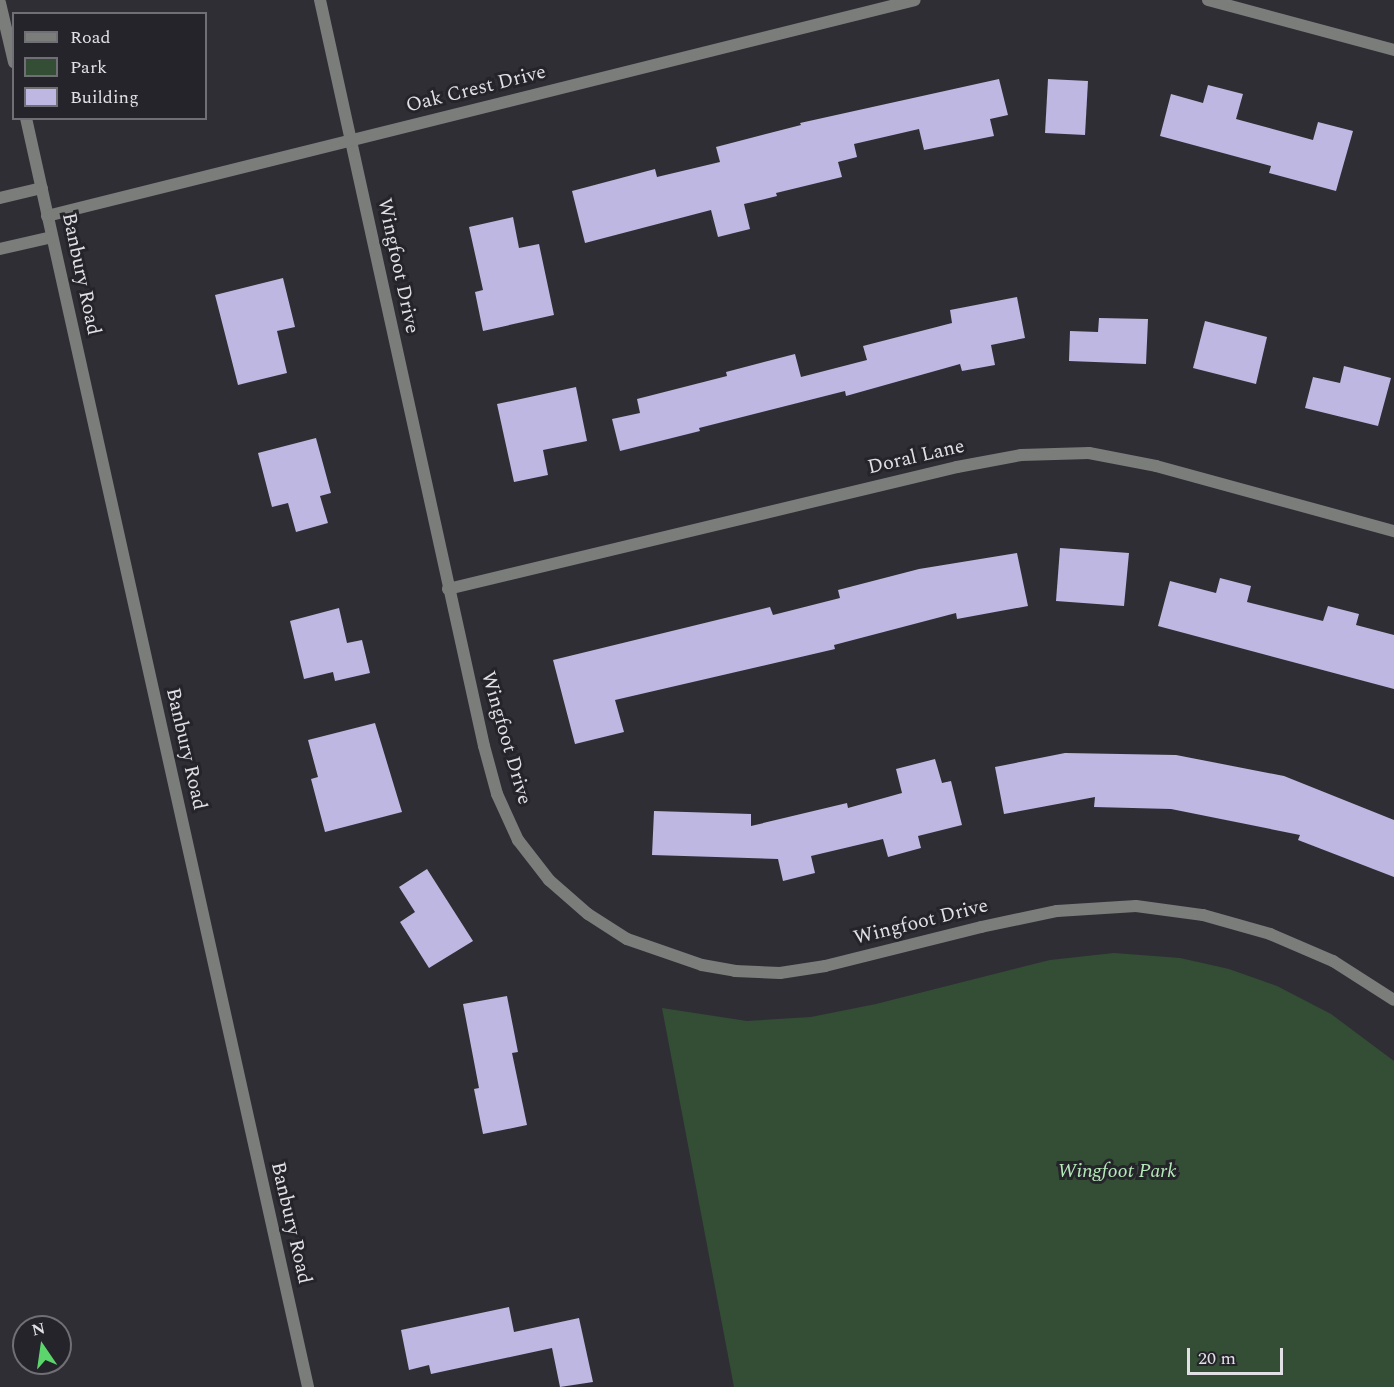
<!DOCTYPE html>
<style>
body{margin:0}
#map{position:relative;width:1394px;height:1387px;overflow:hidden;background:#2f2e35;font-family:Spectral,serif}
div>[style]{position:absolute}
.green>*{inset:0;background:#334e35}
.building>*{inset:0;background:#bdb7e1}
.street>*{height:12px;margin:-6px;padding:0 6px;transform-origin:6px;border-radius:6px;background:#7a7d7a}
span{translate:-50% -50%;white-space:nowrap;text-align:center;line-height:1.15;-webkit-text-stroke:6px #25242b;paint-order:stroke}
.street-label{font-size:20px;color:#e0e0e5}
.park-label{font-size:20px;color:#b5ebb8;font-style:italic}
.legend{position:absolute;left:12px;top:12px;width:195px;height:108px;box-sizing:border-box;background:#25242b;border:2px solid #706f75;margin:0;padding:8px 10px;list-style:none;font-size:18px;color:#e0e0e5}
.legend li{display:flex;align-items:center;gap:12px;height:30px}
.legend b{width:30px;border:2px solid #706f75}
.north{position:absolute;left:12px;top:1315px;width:60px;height:60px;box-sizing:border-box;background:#25242b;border:2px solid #706f75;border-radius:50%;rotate:347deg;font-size:16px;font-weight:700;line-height:24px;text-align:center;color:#e0e0e5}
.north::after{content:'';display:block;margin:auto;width:21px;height:27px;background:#5dd56d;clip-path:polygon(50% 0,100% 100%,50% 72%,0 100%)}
.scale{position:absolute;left:1187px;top:1348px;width:96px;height:27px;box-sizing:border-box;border:3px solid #e0e0e5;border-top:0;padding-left:8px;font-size:18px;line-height:21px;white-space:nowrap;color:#e0e0e5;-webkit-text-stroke:4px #25242b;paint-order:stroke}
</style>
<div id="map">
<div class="green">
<i style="clip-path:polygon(1114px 953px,1180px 958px,1229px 969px,1277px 986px,1331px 1014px,1394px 1061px,1394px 1387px,734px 1387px,662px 1008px,747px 1021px,811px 1017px,876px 1004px,1050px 960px)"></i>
</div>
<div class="building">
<i style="clip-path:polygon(999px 79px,1008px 115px,990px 119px,994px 136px,924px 150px,919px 129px,854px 144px,857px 157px,838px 162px,842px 177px,776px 193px,777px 196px,744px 204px,750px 229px,718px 237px,711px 210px,585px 243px,572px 191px,655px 169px,657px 177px,720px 162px,716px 147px,801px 125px,800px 123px)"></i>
<i style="clip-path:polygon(1048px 79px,1088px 81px,1085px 135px,1045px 133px)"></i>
<i style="clip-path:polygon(1208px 85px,1243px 94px,1236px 119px,1313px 140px,1318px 122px,1353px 131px,1336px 191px,1269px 173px,1271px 166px,1160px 136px,1171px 94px,1203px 103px)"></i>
<i style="clip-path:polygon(513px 217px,519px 248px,539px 244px,554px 315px,483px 331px,475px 292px,483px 290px,469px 227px)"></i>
<i style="clip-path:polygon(283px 278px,295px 327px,277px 331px,287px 373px,238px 385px,215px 295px)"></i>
<i style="clip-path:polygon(1017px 297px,1025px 338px,991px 345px,995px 365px,962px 371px,960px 364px,846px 396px,845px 391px,699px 428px,700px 431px,620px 451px,612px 419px,640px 413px,637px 399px,727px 376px,726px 372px,795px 354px,801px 377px,867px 360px,863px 346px,952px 323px,950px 310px)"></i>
<i style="clip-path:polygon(1099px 318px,1148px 319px,1146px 364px,1069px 361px,1070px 331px,1098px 332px)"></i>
<i style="clip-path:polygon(1205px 321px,1267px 337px,1256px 384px,1193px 368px)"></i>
<i style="clip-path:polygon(1344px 366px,1391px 378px,1378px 426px,1305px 408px,1313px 377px,1340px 383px)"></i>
<i style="clip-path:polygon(576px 387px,587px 441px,543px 450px,548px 475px,514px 482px,497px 404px)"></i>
<i style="clip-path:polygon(316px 438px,331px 493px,320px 496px,328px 523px,296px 532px,288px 503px,272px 507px,258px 453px)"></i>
<i style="clip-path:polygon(1060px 548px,1129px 553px,1124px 606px,1056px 601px)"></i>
<i style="clip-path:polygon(1017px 553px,1028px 606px,957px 619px,956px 613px,834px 645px,835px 649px,615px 700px,624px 732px,575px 744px,553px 660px,770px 607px,773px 615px,840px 598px,838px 590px,919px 569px)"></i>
<i style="clip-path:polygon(1220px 578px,1251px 586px,1247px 602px,1323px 621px,1328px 606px,1359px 614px,1356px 625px,1394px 635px,1394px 689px,1158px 626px,1170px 581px,1216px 593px)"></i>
<i style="clip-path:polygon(339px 608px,347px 643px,362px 640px,370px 673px,335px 681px,333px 672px,304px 679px,290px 621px)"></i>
<i style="clip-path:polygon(375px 723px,402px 812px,325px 832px,311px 779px,318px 777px,308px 740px)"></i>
<i style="clip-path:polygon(1065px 753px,1176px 755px,1284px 776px,1394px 820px,1394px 877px,1298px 840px,1300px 835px,1171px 809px,1094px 807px,1095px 797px,1004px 814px,995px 767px)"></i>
<i style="clip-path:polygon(935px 759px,942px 783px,951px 781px,962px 825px,918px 836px,921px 848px,888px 857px,883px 839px,811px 856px,815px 873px,783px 881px,778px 859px,652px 855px,654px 811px,751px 814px,751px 826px,847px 803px,848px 808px,902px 793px,896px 769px)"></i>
<i style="clip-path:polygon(427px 869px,473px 941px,429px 968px,400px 922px,415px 912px,399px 887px)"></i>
<i style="clip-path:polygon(507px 996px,518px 1052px,512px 1053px,527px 1125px,483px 1134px,474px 1089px,479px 1088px,463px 1004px)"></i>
<i style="clip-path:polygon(509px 1307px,514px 1332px,579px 1318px,593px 1382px,560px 1387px,552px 1348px,431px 1374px,429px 1365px,409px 1370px,401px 1330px)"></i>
</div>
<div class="street">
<i style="left:320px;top:0;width:764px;rotate:77.6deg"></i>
<i style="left:484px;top:746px;width:50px;rotate:74.8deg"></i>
<i style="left:497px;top:794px;width:51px;rotate:65.5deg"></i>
<i style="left:518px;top:840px;width:51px;rotate:52.2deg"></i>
<i style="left:549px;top:880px;width:52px;rotate:41.1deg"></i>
<i style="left:588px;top:914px;width:46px;rotate:32.7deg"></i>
<i style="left:627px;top:939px;width:79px;rotate:19.1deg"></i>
<i style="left:702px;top:965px;width:34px;rotate:10deg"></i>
<i style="left:735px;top:971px;width:45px;rotate:2.5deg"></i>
<i style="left:780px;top:973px;width:46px;rotate:-8.8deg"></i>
<i style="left:825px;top:966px;width:161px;rotate:-14deg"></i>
<i style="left:981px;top:927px;width:78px;rotate:-11.9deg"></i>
<i style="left:1057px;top:911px;width:79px;rotate:-3.6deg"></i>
<i style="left:1136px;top:906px;width:68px;rotate:7.7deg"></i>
<i style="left:1203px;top:915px;width:70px;rotate:15.8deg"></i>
<i style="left:1270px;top:934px;width:69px;rotate:23.2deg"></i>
<i style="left:1333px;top:961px;width:72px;rotate:32.6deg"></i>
<i style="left:1208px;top:0;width:193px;rotate:15deg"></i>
<i style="left:0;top:3px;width:61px;rotate:76.7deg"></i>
<i style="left:26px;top:118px;width:1300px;rotate:77.47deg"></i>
<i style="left:0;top:198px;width:43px;rotate:-13.4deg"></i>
<i style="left:47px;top:216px;width:894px;rotate:-13.97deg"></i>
<i style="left:0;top:249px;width:53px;rotate:-13deg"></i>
<i style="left:448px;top:589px;width:523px;rotate:-13.48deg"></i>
<i style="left:957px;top:467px;width:65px;rotate:-10.6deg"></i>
<i style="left:1021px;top:455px;width:68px;rotate:-1.7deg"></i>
<i style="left:1089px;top:453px;width:68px;rotate:11deg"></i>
<i style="left:1156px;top:466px;width:247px;rotate:15.3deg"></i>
</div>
<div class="street-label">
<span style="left:476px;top:89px;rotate:-14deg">Oak Crest Drive</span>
<span style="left:398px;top:266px;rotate:78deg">Wingfoot Drive</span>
<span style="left:81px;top:274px;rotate:78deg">Banbury Road</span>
<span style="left:916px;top:457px;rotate:-13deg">Doral Lane</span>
<span style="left:506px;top:738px;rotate:74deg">Wingfoot Drive</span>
<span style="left:186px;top:749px;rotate:77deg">Banbury Road</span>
<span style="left:921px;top:922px;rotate:-14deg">Wingfoot Drive</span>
<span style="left:291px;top:1223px;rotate:77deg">Banbury Road</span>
</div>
<div class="park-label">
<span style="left:1117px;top:1171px">Wingfoot Park</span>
</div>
<ul class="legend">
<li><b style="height:8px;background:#7a7d7a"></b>Road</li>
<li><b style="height:16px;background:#334e35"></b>Park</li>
<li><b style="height:16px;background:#bdb7e1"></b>Building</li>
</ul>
<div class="north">N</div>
<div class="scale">20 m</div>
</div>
